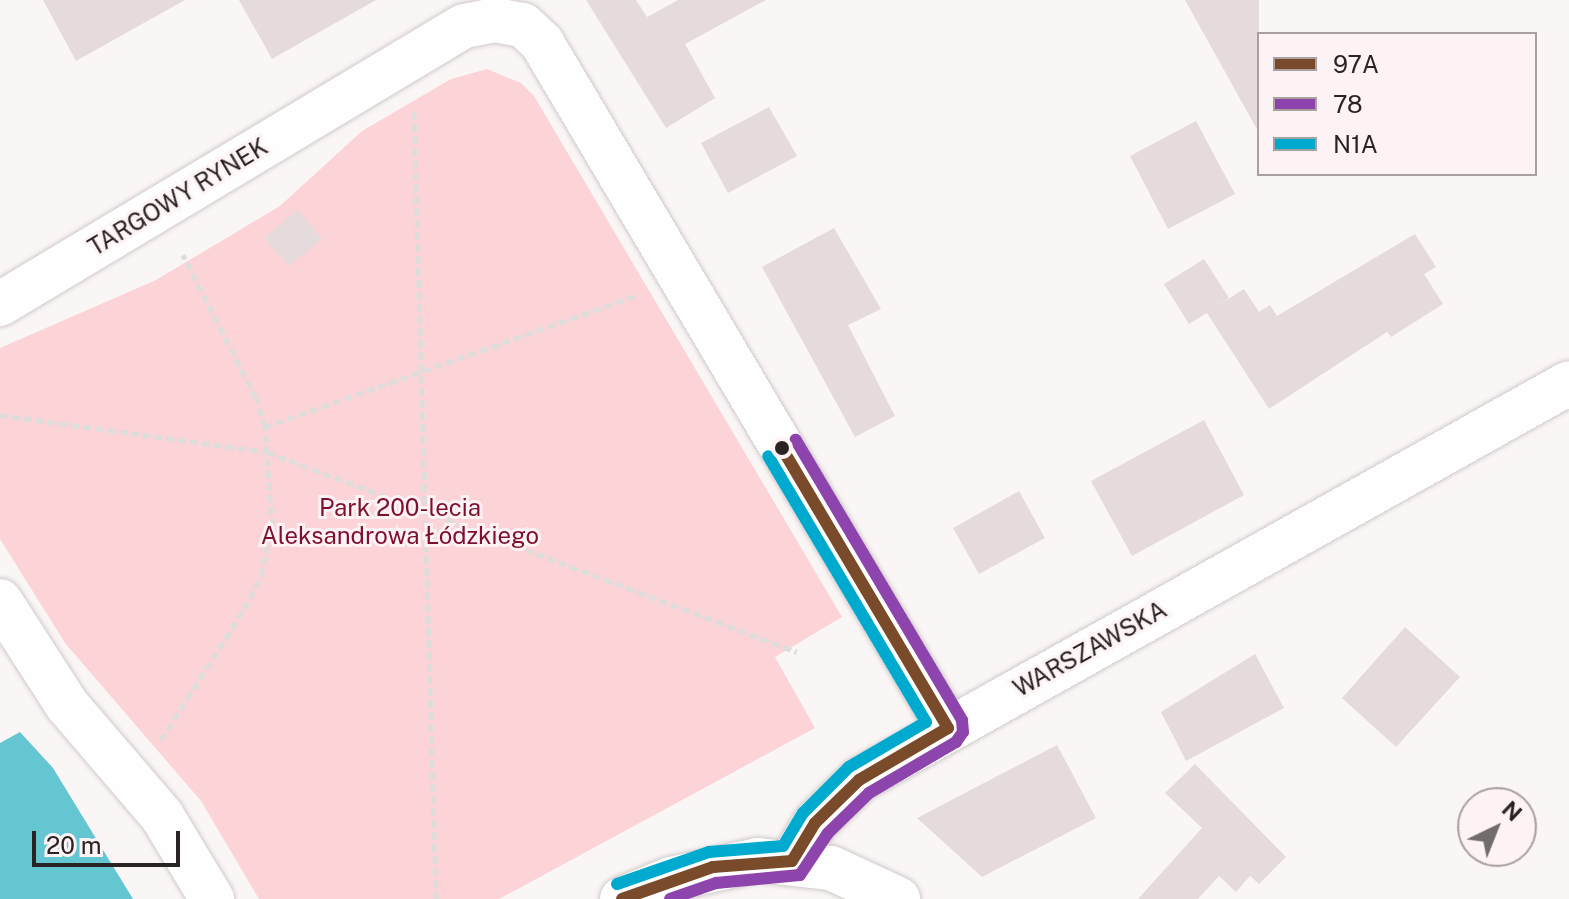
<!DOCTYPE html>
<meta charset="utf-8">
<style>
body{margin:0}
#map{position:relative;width:1569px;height:899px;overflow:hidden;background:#fbf6f6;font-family:"Public Sans",sans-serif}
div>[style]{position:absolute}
.green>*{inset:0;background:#fcd3d7}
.water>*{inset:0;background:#63c6d0}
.building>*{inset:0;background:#e5dbdc}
.path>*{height:5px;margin-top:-2.5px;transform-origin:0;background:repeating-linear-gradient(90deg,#dfdcdc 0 8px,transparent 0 12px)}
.roads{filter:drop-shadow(0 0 2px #d0cacb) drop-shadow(0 0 2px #d0cacb)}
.minor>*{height:44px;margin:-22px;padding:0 22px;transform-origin:22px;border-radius:22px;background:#fefefe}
.major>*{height:44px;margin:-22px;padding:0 22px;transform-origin:22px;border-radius:22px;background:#fefefe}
.bus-1>*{height:12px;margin:-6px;padding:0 6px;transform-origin:6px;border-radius:6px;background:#7a4b2a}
.bus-2>*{height:12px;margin:-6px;padding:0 6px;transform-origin:6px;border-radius:6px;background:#8e44ad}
.bus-3>*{height:12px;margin:-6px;padding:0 6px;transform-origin:6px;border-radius:6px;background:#00a9ce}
.dots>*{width:22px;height:22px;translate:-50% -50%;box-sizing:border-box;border:4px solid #fef3f4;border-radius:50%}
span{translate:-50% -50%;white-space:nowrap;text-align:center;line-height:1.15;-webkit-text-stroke:6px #fef3f4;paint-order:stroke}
.street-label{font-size:24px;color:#292323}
.park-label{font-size:24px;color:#7e0f2e}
.legend{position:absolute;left:1257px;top:32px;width:280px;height:144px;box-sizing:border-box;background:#fef3f4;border:2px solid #a9a0a0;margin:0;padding:10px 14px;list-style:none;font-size:24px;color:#292323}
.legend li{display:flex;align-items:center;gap:16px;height:40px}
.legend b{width:40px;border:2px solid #a9a0a0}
.north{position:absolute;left:1457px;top:787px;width:80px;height:80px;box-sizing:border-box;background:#fef3f4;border:2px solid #a9a0a0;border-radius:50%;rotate:43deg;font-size:22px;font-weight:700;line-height:32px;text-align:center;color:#292323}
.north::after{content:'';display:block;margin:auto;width:28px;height:36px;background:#726d6d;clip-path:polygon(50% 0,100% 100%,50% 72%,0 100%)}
.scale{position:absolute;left:32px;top:831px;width:148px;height:36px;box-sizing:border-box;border:4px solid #292323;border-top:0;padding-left:10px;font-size:24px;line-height:28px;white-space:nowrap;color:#292323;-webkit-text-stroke:6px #fef3f4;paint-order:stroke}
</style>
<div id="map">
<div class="green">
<i style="clip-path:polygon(487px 69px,521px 83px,534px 96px,842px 617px,775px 657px,815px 728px,499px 899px,259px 899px,201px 801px,65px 643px,0 539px,0 348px,156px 280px,280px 206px,362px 131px,451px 79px)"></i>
</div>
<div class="water">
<i style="clip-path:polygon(20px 732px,53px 768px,133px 899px,0 899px,0 743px)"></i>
</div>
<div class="building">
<i style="clip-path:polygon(43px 0,185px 0,76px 61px)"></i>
<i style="clip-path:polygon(239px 0,376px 0,272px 59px)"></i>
<i style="clip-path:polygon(586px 0,636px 0,647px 17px,678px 0,766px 0,685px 44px,715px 98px,666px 128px)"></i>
<i style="clip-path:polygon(1185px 0,1259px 0,1259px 133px)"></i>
<i style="clip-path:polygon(769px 107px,797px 156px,728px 193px,701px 143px)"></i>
<i style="clip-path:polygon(1196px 121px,1235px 194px,1168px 229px,1130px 156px)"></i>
<i style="clip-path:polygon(298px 210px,322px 239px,289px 266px,264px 238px)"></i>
<i style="clip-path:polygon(834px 228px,881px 309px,848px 325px,895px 416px,855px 437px,762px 267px)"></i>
<i style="clip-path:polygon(1415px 234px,1436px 267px,1424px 274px,1443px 304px,1391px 337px,1387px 332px,1269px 409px,1207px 313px,1189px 324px,1164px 284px,1204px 259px,1229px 298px,1214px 308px,1244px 289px,1259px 312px,1270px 305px,1277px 316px)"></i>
<i style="clip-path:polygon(1204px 420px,1244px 495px,1132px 556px,1091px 481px)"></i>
<i style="clip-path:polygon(1019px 491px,1045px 538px,979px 574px,953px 528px)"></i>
<i style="clip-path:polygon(1405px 627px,1460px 677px,1396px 747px,1342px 698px)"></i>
<i style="clip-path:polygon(1255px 654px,1284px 708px,1186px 761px,1161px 712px)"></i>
<i style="clip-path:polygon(1057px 745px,1096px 818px,982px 877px,917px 818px)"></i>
<i style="clip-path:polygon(1195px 764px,1286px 857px,1259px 884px,1250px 876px,1236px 892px,1219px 876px,1198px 899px,1138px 899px,1202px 828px,1165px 793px)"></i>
</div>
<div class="path">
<i style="left:414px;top:112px;width:787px;rotate:88.4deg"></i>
<i style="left:0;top:415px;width:270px;rotate:7.9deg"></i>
<i style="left:267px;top:452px;width:566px;rotate:20.67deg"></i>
<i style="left:265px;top:427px;width:395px;rotate:-19.5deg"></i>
<i style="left:161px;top:740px;width:155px;rotate:-57.6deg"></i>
<i style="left:244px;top:609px;width:37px;rotate:-63deg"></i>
<i style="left:261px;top:576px;width:51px;rotate:-77.6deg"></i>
<i style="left:272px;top:526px;width:99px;rotate:-94deg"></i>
<i style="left:265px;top:427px;width:30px;rotate:-107deg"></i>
<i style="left:256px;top:398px;width:161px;rotate:-117deg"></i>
</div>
<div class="roads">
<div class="minor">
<i style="left:0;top:304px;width:541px;rotate:-30.93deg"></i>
<i style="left:464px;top:26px;width:31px;rotate:-11deg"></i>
<i style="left:494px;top:20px;width:29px;rotate:10deg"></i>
<i style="left:523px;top:25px;width:26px;rotate:43deg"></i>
<i style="left:542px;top:43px;width:796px;rotate:59.34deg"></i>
<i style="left:0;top:601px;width:124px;rotate:57.2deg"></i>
<i style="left:67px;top:705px;width:146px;rotate:49.4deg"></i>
<i style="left:162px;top:816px;width:97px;rotate:58.9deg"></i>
<i style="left:792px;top:861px;width:44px;rotate:-58.8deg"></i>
<i style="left:815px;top:823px;width:62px;rotate:-44.3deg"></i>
<i style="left:859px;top:780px;width:813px;rotate:-29.21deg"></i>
</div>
<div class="major">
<i style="left:622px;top:899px;width:53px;rotate:-22.2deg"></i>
<i style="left:671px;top:879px;width:89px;rotate:-12.3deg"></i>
<i style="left:758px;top:860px;width:73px;rotate:6.3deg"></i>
<i style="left:831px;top:868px;width:74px;rotate:24.8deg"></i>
</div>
</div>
<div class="bus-1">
<i style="left:622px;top:899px;width:96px;rotate:-19.4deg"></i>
<i style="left:713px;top:867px;width:79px;rotate:-4.3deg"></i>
<i style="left:792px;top:861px;width:44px;rotate:-58.8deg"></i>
<i style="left:815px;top:823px;width:62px;rotate:-44.3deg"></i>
<i style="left:859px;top:780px;width:103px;rotate:-30.3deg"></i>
<i style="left:948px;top:728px;width:326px;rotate:-120.7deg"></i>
</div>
<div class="bus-2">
<i style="left:670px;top:899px;width:49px;rotate:-19.2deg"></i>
<i style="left:716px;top:883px;width:84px;rotate:-5.4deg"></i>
<i style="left:800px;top:875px;width:50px;rotate:-56.3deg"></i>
<i style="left:828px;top:833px;width:57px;rotate:-44.3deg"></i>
<i style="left:869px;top:793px;width:101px;rotate:-30.4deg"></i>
<i style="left:956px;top:742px;width:12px;rotate:-55deg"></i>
<i style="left:963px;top:732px;width:12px;rotate:-95deg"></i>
<i style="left:962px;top:720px;width:326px;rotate:-120.7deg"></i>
</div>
<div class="bus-3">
<i style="left:617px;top:884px;width:97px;rotate:-19.2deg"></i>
<i style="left:709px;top:852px;width:74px;rotate:-4.6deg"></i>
<i style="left:783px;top:846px;width:39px;rotate:-59deg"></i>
<i style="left:803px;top:813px;width:65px;rotate:-45deg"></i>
<i style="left:849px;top:767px;width:89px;rotate:-30.3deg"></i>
<i style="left:926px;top:722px;width:309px;rotate:-120.7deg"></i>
</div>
<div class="dots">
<i style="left:782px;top:448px;background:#292323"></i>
</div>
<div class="street-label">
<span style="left:178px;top:197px;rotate:-31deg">TARGOWY RYNEK</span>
<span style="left:1090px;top:649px;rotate:-29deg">WARSZAWSKA</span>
</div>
<div class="park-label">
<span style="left:400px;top:522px">Park 200-lecia<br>Aleksandrowa Łódzkiego</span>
</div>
<ul class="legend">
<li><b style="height:10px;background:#7a4b2a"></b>97A</li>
<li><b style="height:10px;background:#8e44ad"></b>78</li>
<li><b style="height:10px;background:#00a9ce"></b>N1A</li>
</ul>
<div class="north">N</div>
<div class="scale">20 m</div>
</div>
